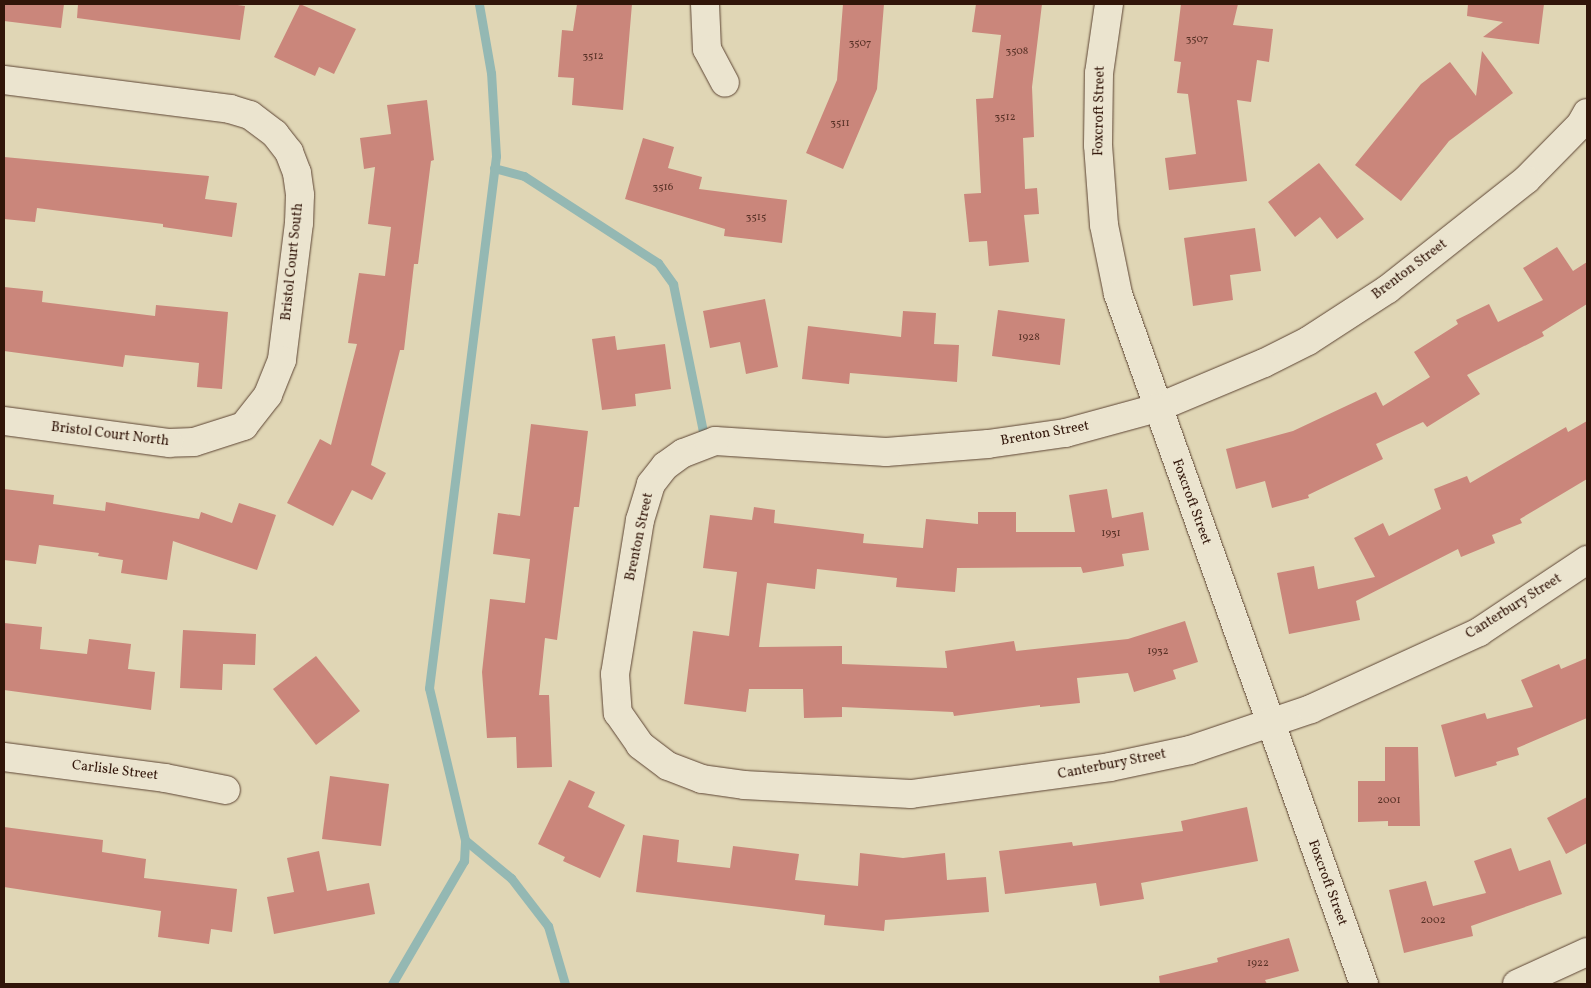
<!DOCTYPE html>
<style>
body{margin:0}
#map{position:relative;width:1591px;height:988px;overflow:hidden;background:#e0d6b5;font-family:Vollkorn,serif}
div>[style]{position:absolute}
.stream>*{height:9px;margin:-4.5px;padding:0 4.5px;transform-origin:4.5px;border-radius:4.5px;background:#94b8b3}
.building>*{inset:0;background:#ca867b}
.roads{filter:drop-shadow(0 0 1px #5d4534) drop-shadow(0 0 1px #5d4534)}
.street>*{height:28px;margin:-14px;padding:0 14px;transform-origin:14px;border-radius:14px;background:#ebe4cf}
span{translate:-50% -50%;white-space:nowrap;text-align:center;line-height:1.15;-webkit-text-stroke:5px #ebe4cf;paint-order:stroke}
.number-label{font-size:11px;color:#573126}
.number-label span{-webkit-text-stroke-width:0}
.street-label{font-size:14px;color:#311509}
.frame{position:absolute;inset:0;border:5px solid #311509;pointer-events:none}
</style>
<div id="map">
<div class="stream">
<i style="left:494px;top:168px;width:31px;rotate:15deg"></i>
<i style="left:524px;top:176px;width:160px;rotate:33deg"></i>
<i style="left:658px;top:263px;width:26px;rotate:54deg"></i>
<i style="left:673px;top:284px;width:160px;rotate:78.5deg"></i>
<i style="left:465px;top:840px;width:60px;rotate:39.6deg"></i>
<i style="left:511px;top:878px;width:61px;rotate:52.4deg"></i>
<i style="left:548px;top:926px;width:60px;rotate:73.7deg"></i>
<i style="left:392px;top:984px;width:143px;rotate:-59.7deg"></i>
<i style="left:464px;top:861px;width:21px;rotate:-87deg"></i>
<i style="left:465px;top:840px;width:156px;rotate:-103.3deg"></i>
<i style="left:429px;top:688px;width:536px;rotate:-82.82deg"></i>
<i style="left:496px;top:156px;width:83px;rotate:-93.4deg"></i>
<i style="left:491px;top:73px;width:70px;rotate:-99.9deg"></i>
</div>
<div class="building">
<i style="clip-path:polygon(4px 4px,64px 4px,61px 28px,4px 21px)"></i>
<i style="clip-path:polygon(78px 4px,230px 4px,245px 6px,240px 40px,77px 18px)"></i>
<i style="clip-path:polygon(300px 4px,356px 29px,334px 74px,319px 67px,315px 76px,274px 57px)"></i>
<i style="clip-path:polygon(577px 4px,632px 4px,623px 110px,572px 105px,574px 78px,558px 77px,562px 30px,573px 31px)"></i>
<i style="clip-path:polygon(843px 4px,884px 4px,877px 89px,843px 169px,806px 153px,837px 80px)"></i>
<i style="clip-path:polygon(976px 4px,1042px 4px,1032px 87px,1034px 137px,1023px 138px,1025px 189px,1037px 188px,1039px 214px,1024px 215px,1029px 262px,989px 266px,987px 241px,969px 242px,964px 194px,981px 193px,976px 99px,993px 98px,1001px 35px,972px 32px)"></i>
<i style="clip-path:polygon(1181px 4px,1238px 4px,1233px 25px,1273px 29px,1269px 62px,1257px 60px,1251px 102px,1237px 100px,1247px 181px,1169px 190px,1165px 158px,1196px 154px,1188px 94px,1177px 93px,1181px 62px,1174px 61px)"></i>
<i style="clip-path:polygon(1468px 4px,1544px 4px,1539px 44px,1483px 37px,1503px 22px,1467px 16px)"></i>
<i style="clip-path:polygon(1482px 51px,1513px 93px,1449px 141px,1401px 201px,1355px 165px,1421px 84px,1450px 62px,1476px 96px)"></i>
<i style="clip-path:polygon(427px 100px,434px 160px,431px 161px,418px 264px,414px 264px,404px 350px,400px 350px,371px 465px,386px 473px,372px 500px,352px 490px,333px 526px,287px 503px,320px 439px,331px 445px,357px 344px,348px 343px,359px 273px,385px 276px,391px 227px,368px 224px,375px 167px,364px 169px,360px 138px,391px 134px,387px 105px)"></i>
<i style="clip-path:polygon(643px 138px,674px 147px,668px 168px,702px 177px,699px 189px,787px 200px,782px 243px,724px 236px,725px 229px,625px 199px)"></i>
<i style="clip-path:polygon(4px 157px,209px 176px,205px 199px,237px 203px,232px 237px,163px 227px,163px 224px,37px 208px,35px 222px,4px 219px)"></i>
<i style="clip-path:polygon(1319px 163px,1364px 219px,1337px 239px,1320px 217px,1295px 237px,1268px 202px)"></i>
<i style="clip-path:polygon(1255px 228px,1261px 271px,1230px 275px,1233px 300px,1193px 306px,1184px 238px)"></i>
<i style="clip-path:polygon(1557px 247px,1573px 271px,1587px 262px,1587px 304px,1542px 332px,1544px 336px,1467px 375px,1480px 394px,1427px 427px,1423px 422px,1376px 444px,1383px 459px,1308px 495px,1309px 498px,1272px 508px,1265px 481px,1236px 489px,1226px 449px,1293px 431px,1376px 392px,1383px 406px,1430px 377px,1414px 352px,1458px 324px,1456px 320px,1489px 304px,1498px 322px,1543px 300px,1523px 268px)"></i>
<i style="clip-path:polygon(4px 287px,43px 291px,42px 302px,155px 316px,156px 305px,228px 312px,222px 389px,197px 387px,199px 363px,125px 355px,123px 367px,4px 351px)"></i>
<i style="clip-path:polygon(765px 299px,778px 367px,746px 374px,740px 342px,710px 348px,703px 311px)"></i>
<i style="clip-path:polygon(998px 310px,1065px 319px,1060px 365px,992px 356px)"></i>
<i style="clip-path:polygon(903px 311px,936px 313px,934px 344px,959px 345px,957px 382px,850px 373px,849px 384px,802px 379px,808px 326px,901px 337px)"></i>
<i style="clip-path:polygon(615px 336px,617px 350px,665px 344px,671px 389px,635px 394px,636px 406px,602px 410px,592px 339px)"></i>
<i style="clip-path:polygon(1587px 421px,1587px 479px,1520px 519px,1522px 523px,1492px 535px,1495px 543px,1461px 557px,1458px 549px,1356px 601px,1360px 620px,1289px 634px,1277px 573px,1314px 566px,1318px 589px,1375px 577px,1354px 538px,1383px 523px,1389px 536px,1441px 509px,1434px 489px,1467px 476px,1470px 483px,1566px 427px,1568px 432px)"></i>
<i style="clip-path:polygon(531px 424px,588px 431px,579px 507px,574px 507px,557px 640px,545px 638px,539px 695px,549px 695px,552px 767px,517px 768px,516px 737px,487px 738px,482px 672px,490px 599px,525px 603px,530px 559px,493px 554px,498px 513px,520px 516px)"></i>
<i style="clip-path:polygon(4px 489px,54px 495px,53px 504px,105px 511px,106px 502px,199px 519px,201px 512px,232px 523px,239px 503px,276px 515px,257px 570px,173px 541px,167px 580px,121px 573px,123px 560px,98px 556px,99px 553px,39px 545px,36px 564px,4px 560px)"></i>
<i style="clip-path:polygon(1107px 489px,1112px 518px,1143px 512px,1149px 550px,1122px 554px,1124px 566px,1083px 573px,1081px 567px,957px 568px,955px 592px,896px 587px,897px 578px,817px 569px,815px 589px,767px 583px,759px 647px,842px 646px,842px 664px,947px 668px,945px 651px,1014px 641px,1016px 651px,1128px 639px,1185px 621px,1198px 662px,1173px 670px,1176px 679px,1134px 692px,1128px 673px,1077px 678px,1080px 703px,1040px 707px,1040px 705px,954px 716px,953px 712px,842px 707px,842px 717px,804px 718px,803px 689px,749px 689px,746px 712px,684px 704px,693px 631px,729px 636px,737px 572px,703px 568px,710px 515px,752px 520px,754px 507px,775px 510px,774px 523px,864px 534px,863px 543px,923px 548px,926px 519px,978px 524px,978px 512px,1016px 512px,1016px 532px,1075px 532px,1069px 495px)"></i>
<i style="clip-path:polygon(4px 623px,42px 627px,40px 649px,87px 654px,89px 639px,131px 644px,128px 669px,155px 672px,151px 710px,4px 690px)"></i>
<i style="clip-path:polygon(183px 630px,256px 634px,255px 665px,223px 664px,222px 690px,180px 688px)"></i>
<i style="clip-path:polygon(316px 656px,360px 711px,316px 745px,273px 689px)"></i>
<i style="clip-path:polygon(1587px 658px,1587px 718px,1517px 748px,1519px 755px,1496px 762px,1497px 765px,1455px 777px,1441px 725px,1485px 713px,1487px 719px,1533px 707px,1521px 680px,1559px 664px,1561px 669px)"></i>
<i style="clip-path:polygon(1385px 747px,1418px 747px,1420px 826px,1388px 826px,1388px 821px,1358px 822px,1358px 781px,1385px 781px)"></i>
<i style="clip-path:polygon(330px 776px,389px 784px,381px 846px,322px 839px)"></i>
<i style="clip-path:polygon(569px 780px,595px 792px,588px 807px,625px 825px,600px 878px,563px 861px,565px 857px,538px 844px)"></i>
<i style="clip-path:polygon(1587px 797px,1587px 843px,1566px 854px,1547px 818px)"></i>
<i style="clip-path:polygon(1247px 807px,1258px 861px,1141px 883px,1144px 899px,1100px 906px,1096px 883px,1005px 894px,999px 851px,1072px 842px,1073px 846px,1183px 831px,1181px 821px)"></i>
<i style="clip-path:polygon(4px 827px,103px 840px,102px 852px,146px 859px,144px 878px,237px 889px,232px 932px,211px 929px,209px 944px,158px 937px,161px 911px,4px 887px)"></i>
<i style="clip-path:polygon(643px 835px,679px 840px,677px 862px,730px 868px,733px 846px,799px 854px,795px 880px,858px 886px,860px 853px,903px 858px,945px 853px,947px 880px,986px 877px,989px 912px,885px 920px,884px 931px,824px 925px,825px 915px,636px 892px)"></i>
<i style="clip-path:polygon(1511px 848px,1519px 871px,1550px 860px,1562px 894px,1471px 926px,1473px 936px,1404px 953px,1389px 890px,1426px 881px,1433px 906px,1486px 893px,1474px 861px)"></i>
<i style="clip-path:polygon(319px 851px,327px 891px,369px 883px,375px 914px,274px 934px,267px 897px,294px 892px,287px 858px)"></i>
<i style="clip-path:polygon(1289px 938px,1299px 971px,1265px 980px,1267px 984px,1160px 984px,1159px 976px,1218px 962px,1217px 958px)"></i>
</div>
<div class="roads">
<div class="street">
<i style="left:705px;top:4px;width:45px;rotate:87.5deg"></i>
<i style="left:707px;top:49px;width:38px;rotate:62deg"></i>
<i style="left:1109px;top:4px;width:70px;rotate:98.2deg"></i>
<i style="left:1099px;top:73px;width:72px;rotate:90.8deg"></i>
<i style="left:1098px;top:145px;width:80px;rotate:85.7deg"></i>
<i style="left:1104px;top:225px;width:70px;rotate:78.5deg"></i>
<i style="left:1118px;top:294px;width:733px;rotate:70.38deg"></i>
<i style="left:4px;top:80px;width:228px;rotate:7.3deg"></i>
<i style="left:230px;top:109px;width:21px;rotate:17deg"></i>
<i style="left:250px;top:115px;width:31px;rotate:37deg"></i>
<i style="left:275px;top:134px;width:23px;rotate:52deg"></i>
<i style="left:289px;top:152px;width:22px;rotate:69deg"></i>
<i style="left:297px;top:173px;width:22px;rotate:82deg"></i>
<i style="left:300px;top:195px;width:28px;rotate:92deg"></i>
<i style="left:299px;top:223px;width:138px;rotate:97.1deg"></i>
<i style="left:282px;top:360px;width:38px;rotate:112deg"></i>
<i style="left:268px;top:395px;width:39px;rotate:128deg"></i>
<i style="left:244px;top:426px;width:52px;rotate:162.3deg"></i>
<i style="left:194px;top:442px;width:25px;rotate:178deg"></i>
<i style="left:169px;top:443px;width:166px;rotate:-172.4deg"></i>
<i style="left:1587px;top:113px;width:13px;rotate:119deg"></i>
<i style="left:1581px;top:124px;width:78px;rotate:134.5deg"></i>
<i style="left:1526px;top:180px;width:176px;rotate:141.7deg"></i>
<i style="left:1388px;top:289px;width:95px;rotate:147deg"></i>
<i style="left:1308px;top:341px;width:49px;rotate:153.4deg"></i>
<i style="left:1264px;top:363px;width:116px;rotate:157.2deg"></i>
<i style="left:1157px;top:408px;width:95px;rotate:164.8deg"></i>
<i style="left:1065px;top:433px;width:78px;rotate:171.9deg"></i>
<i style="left:988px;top:444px;width:102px;rotate:175.5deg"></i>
<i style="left:886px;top:452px;width:171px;rotate:-176.3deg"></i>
<i style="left:715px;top:441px;width:34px;rotate:159deg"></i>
<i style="left:683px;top:453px;width:22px;rotate:144deg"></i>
<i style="left:665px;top:466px;width:23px;rotate:128deg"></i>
<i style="left:651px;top:484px;width:38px;rotate:107deg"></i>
<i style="left:640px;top:520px;width:156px;rotate:99.2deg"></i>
<i style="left:615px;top:674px;width:39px;rotate:86deg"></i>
<i style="left:618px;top:713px;width:39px;rotate:55deg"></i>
<i style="left:640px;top:745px;width:35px;rotate:37deg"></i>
<i style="left:668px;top:766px;width:36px;rotate:21deg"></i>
<i style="left:702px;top:779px;width:42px;rotate:8.1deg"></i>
<i style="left:744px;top:785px;width:167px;rotate:3.1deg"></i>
<i style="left:911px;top:794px;width:201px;rotate:-7.7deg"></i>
<i style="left:1110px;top:767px;width:82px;rotate:-12deg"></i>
<i style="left:1190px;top:750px;width:128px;rotate:-18.7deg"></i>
<i style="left:1311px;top:709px;width:185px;rotate:-24.6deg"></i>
<i style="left:1479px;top:632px;width:130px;rotate:-33.7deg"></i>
<i style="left:4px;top:757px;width:162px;rotate:7.4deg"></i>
<i style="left:165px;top:778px;width:62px;rotate:11.1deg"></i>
<i style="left:1517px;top:984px;width:77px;rotate:-24.6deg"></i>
</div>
</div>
<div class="number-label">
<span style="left:1197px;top:40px">3507</span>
<span style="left:860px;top:44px">3507</span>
<span style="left:1017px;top:52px">3508</span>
<span style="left:593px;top:57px">3512</span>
<span style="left:1005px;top:118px">3512</span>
<span style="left:840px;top:124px">3511</span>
<span style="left:663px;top:188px">3516</span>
<span style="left:756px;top:218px">3515</span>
<span style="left:1029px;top:338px">1928</span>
<span style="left:1111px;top:534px">1931</span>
<span style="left:1158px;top:652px">1932</span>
<span style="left:1389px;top:801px">2001</span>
<span style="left:1433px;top:921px">2002</span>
<span style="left:1258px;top:964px">1922</span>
</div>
<div class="street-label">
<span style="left:1100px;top:111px;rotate:-89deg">Foxcroft Street</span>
<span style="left:293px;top:262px;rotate:-84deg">Bristol Court South</span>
<span style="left:1410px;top:270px;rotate:-37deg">Brenton Street</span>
<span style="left:1045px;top:434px;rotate:-10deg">Brenton Street</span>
<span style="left:110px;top:435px;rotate:7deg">Bristol Court North</span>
<span style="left:1191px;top:502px;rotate:70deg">Foxcroft Street</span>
<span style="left:640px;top:537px;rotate:-78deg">Brenton Street</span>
<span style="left:1514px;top:607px;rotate:-32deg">Canterbury Street</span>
<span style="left:1112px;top:765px;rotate:-11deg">Canterbury Street</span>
<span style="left:115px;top:771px;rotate:7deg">Carlisle Street</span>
<span style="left:1327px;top:883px;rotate:70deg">Foxcroft Street</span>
</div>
<div class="frame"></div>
</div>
